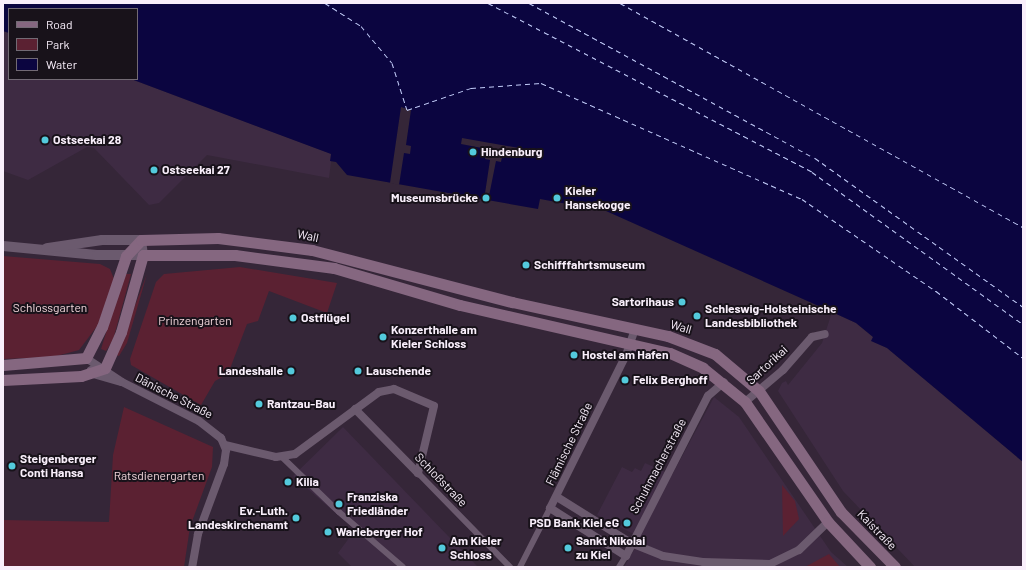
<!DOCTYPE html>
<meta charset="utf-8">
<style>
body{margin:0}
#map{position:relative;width:1026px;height:570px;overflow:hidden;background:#352638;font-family:Barlow,sans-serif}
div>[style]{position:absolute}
.built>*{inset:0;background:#3e2b43}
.green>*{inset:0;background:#5b2132}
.water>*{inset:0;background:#0b0540}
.pier>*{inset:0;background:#352638}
.ferry>*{height:1px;margin-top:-0.5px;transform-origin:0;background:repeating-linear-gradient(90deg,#c2ccf9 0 5px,transparent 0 9px)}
.pedestrian>*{height:6px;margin:-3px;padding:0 3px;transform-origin:3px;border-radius:3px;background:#6b5a6e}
.minor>*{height:8px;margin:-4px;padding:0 4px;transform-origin:4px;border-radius:4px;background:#6b5a6e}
.tertiary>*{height:10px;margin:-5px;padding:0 5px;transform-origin:5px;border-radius:5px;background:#6b5a6e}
.secondary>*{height:11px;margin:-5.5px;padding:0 5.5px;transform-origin:5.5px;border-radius:5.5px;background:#856780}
.dots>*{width:11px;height:11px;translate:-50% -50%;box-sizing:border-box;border:2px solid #18121a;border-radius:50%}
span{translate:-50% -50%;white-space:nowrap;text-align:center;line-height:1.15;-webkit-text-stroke:4px #18121a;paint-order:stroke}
.poi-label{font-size:12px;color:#f9effb;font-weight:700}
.left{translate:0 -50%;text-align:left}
.right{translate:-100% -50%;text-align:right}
.street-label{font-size:12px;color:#f9effb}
.park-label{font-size:12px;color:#f2d6db}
.frame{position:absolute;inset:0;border:4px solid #f9effb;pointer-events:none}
.legend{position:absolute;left:8px;top:8px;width:130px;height:72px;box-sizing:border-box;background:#18121a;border:1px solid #726a74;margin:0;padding:5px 7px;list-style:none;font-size:12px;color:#f9effb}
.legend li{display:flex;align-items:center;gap:8px;height:20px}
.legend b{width:20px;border:1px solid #726a74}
</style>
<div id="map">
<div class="built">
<i style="clip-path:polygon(3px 31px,9px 33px,9px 79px,131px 79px,332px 154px,329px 178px,207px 155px,159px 203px,149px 205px,94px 148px,87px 147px,28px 180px,3px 171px)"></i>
<i style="clip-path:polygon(832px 312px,856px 323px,873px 337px,872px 341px,887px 348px,1023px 462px,1023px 567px,915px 567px,843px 491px,778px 391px,782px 383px,786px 381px,788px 385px,822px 343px)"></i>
<i style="clip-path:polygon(714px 397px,739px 417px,831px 552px,848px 567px,624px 567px,641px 538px,597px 515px,622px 467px,632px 472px,635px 468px,641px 471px,645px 463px,672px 475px)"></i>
<i style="clip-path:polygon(343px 427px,478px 567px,352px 567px,338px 553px,355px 530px,293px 476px)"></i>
</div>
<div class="green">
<i style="clip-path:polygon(3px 256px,100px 264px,110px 269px,114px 279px,98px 325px,79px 350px,53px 357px,3px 359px)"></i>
<i style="clip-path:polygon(240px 267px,337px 283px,327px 313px,269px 291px,258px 321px,247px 324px,228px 374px,215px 381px,201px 405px,131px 365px,130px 359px,156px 282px,164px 274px)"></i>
<i style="clip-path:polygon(124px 274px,131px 274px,113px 340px,106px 351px,101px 349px)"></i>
<i style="clip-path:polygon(147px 274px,127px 343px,119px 356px,116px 355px)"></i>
<i style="clip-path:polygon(124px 407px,213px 447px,212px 467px,190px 527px,184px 567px,3px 567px,3px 520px,109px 522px,113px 455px)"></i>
<i style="clip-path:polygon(782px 485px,795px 501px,799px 519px,783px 536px)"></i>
<i style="clip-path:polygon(829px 554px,840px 567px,805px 567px)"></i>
</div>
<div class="water">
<i style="clip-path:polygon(3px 3px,1023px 3px,1023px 462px,887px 348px,871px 341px,873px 337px,856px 323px,832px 312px,606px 211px,540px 199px,538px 209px,347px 175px,336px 162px,330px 161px,331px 154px,131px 79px,137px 79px,137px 9px,9px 9px,9px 33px,3px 31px)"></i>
</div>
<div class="pier">
<i style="clip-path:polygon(401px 107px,411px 110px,406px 145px,411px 146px,410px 154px,404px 153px,399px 185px,390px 183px)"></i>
<i style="clip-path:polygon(462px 138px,530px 150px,529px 156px,503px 152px,501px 162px,496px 161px,488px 201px,484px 200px,490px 160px,485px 159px,487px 149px,461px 144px)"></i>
</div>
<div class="ferry">
<i style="left:325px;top:3px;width:43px;rotate:32.6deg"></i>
<i style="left:361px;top:26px;width:48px;rotate:50deg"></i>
<i style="left:392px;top:63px;width:49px;rotate:72.3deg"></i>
<i style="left:407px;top:110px;width:68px;rotate:-19deg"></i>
<i style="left:471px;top:88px;width:70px;rotate:-4.1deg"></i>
<i style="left:541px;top:83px;width:286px;rotate:24deg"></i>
<i style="left:802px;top:199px;width:163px;rotate:34.5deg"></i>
<i style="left:936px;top:291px;width:110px;rotate:37.6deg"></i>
<i style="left:488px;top:3px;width:365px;rotate:27.5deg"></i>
<i style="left:812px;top:172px;width:260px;rotate:35.8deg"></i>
<i style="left:529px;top:3px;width:325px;rotate:28.5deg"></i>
<i style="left:815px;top:158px;width:256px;rotate:35.6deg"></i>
<i style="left:620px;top:3px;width:461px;rotate:29.1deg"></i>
</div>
<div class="pedestrian">
<i style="left:282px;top:457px;width:79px;rotate:44deg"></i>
<i style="left:339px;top:512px;width:84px;rotate:40.7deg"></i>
<i style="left:418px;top:473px;width:132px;rotate:45.6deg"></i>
<i style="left:520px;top:567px;width:66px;rotate:-63deg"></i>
<i style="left:619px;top:567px;width:13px;rotate:-58deg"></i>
</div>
<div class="minor">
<i style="left:635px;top:329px;width:28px;rotate:109deg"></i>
<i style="left:626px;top:355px;width:171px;rotate:116.4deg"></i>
<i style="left:550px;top:508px;width:90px;rotate:32.3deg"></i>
<i style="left:626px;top:556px;width:180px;rotate:-62.9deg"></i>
<i style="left:708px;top:396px;width:21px;rotate:-41deg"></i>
<i style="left:86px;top:358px;width:43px;rotate:33.7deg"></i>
<i style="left:122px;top:382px;width:86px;rotate:26.9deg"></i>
<i style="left:199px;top:421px;width:28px;rotate:38deg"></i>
<i style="left:221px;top:438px;width:13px;rotate:67deg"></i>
<i style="left:226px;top:450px;width:14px;rotate:98deg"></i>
<i style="left:224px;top:464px;width:75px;rotate:110.4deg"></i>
<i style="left:198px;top:534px;width:34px;rotate:100deg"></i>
<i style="left:91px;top:370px;width:4px;rotate:63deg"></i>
<i style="left:93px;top:374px;width:29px;rotate:16deg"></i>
<i style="left:745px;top:402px;width:50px;rotate:-40.1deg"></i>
<i style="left:783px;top:370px;width:44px;rotate:-48.7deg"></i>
<i style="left:812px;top:337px;width:13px;rotate:-13deg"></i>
<i style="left:355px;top:409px;width:90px;rotate:45.5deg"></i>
<i style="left:225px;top:445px;width:52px;rotate:13.2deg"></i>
<i style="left:276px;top:457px;width:19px;rotate:-9deg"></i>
<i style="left:295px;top:454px;width:104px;rotate:-36.4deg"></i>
<i style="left:379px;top:392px;width:15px;rotate:-11deg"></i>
<i style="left:394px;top:389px;width:43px;rotate:23deg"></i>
<i style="left:434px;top:406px;width:69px;rotate:103.4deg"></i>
<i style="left:557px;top:497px;width:87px;rotate:31.9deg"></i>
<i style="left:631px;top:543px;width:35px;rotate:22deg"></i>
<i style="left:663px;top:556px;width:40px;rotate:8.5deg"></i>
<i style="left:703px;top:562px;width:67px;rotate:1.7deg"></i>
<i style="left:770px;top:564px;width:32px;rotate:-26deg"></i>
<i style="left:799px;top:550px;width:40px;rotate:-44deg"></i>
</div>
<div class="tertiary">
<i style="left:3px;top:246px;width:94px;rotate:5.5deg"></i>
<i style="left:97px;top:255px;width:46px"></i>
<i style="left:143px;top:255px;width:15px;rotate:-98deg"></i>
<i style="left:141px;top:240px;width:39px;rotate:180deg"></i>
<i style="left:102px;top:240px;width:56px;rotate:171.7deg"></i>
</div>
<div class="secondary">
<i style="left:3px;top:365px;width:83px;rotate:-4.8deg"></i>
<i style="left:86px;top:358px;width:35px;rotate:-63deg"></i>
<i style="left:102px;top:327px;width:75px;rotate:-71.3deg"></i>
<i style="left:126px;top:256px;width:22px;rotate:-47deg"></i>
<i style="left:141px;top:240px;width:77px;rotate:-1.5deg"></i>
<i style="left:218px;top:238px;width:95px;rotate:7.3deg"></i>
<i style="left:312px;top:250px;width:207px;rotate:14.6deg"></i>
<i style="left:512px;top:302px;width:160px;rotate:12.3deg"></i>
<i style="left:668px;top:336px;width:50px;rotate:21deg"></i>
<i style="left:715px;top:354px;width:57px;rotate:40.1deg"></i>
<i style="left:759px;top:391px;width:146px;rotate:55.9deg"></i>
<i style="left:841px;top:512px;width:77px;rotate:45.5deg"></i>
<i style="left:3px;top:380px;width:78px;rotate:-2.9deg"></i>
<i style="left:81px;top:376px;width:25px;rotate:-18deg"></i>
<i style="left:105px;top:368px;width:39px;rotate:-66deg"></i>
<i style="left:121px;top:332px;width:80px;rotate:-74.1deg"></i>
<i style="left:143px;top:255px;width:92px"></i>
<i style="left:235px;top:255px;width:100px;rotate:7.5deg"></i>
<i style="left:334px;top:268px;width:131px;rotate:16.4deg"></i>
<i style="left:460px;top:305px;width:215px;rotate:12.9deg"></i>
<i style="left:670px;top:353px;width:36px;rotate:24deg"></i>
<i style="left:703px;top:368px;width:54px;rotate:39deg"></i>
<i style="left:745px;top:402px;width:146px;rotate:55.3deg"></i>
<i style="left:828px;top:522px;width:62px;rotate:47deg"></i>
</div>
<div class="dots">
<i style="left:45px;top:140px;background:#53cadc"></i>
<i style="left:473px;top:152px;background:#53cadc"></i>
<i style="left:154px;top:170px;background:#53cadc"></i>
<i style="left:486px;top:198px;background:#53cadc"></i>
<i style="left:557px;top:198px;background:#53cadc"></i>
<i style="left:526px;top:265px;background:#53cadc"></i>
<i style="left:682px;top:302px;background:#53cadc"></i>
<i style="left:697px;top:316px;background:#53cadc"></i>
<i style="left:293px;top:318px;background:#53cadc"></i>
<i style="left:383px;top:337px;background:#53cadc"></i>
<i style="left:574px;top:355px;background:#53cadc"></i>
<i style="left:291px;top:371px;background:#53cadc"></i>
<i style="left:358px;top:371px;background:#53cadc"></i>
<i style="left:625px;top:380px;background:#53cadc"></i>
<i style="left:259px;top:404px;background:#53cadc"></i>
<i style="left:12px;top:466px;background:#53cadc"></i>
<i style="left:288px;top:482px;background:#53cadc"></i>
<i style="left:339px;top:504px;background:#53cadc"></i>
<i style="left:296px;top:518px;background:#53cadc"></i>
<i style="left:627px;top:523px;background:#53cadc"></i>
<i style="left:328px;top:532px;background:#53cadc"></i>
<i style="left:442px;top:548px;background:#53cadc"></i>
<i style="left:568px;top:548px;background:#53cadc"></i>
</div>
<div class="poi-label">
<span class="left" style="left:53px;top:140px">Ostseekai 28</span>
<span class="left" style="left:481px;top:152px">Hindenburg</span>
<span class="left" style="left:162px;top:170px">Ostseekai 27</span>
<span class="left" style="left:565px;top:198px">Kieler<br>Hansekogge</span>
<span class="right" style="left:478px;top:198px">Museumsbrücke</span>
<span class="left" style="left:534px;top:265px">Schifffahrtsmuseum</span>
<span class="right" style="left:674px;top:302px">Sartorihaus</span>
<span class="left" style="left:705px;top:316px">Schleswig-Holsteinische<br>Landesbibliothek</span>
<span class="left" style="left:301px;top:318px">Ostflügel</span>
<span class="left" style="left:391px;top:337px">Konzerthalle am<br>Kieler Schloss</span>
<span class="left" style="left:582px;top:355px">Hostel am Hafen</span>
<span class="right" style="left:283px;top:371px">Landeshalle</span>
<span class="left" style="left:366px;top:371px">Lauschende</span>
<span class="left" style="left:633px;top:380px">Felix Berghoff</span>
<span class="left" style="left:267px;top:404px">Rantzau-Bau</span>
<span class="left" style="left:20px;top:466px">Steigenberger<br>Conti Hansa</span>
<span class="left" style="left:296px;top:482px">Kilia</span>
<span class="left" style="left:347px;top:504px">Franziska<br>Friedländer</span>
<span class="right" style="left:288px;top:518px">Ev.-Luth.<br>Landeskirchenamt</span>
<span class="right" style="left:619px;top:523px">PSD Bank Kiel eG</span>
<span class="left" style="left:336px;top:532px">Warleberger Hof</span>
<span class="left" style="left:450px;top:548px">Am Kieler<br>Schloss</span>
<span class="left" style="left:576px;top:548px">Sankt Nikolai<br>zu Kiel</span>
</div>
<div class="street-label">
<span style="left:308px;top:236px;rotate:12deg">Wall</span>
<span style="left:681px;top:327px;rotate:16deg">Wall</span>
<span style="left:767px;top:365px;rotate:-43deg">Sartorikai</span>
<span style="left:174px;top:396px;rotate:27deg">Dänische Straße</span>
<span style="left:569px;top:444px;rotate:-64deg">Flämische Straße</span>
<span style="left:658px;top:466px;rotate:-62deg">Schuhmacherstraße</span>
<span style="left:441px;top:480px;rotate:46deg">Schloßstraße</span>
<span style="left:877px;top:530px;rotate:46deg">Kaistraße</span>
</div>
<div class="park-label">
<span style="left:50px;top:308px">Schlossgarten</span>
<span style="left:195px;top:321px">Prinzengarten</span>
<span style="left:159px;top:476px">Ratsdienergarten</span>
</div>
<div class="frame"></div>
<ul class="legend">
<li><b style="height:5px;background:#856780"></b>Road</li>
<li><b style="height:11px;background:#5b2132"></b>Park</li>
<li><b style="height:11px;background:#0b0540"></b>Water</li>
</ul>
</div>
